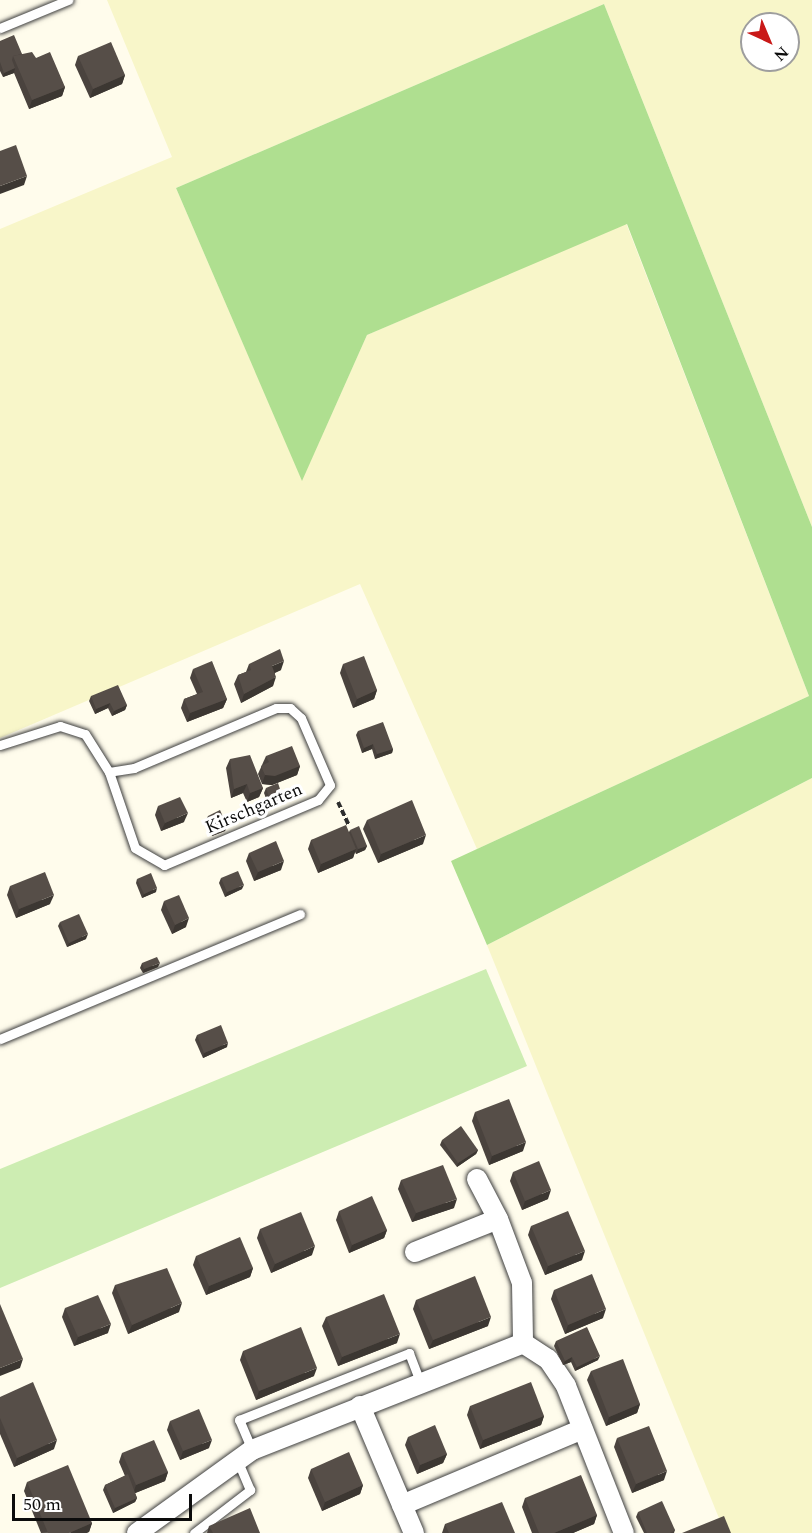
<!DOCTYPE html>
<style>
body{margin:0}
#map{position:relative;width:812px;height:1533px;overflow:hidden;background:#fffcec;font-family:Spectral,serif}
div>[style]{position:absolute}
.farmland>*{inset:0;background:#f8f6c9}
.green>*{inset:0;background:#cdedb2}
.forest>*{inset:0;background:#afdf90}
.path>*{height:4px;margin-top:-2px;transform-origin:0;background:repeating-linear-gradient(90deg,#2e2e2e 0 6px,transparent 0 9px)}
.roads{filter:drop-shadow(0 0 2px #3f3f3f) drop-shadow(0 0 2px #3f3f3f)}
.service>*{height:9px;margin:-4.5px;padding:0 4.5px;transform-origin:4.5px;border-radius:4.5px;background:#fff}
.minor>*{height:20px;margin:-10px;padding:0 10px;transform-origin:10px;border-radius:10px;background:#fff}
.wall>*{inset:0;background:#4a433e}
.shaded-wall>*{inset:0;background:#3c3732}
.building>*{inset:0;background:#564e48}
span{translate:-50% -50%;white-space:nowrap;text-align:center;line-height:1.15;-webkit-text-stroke:6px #fff;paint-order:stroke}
.street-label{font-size:18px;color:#0c0c0c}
.north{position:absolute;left:740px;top:12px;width:60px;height:60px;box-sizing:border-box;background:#fff;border:2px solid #9e9e9e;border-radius:50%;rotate:136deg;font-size:16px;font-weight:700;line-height:24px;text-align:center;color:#0c0c0c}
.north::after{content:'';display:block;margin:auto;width:21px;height:27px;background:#c91918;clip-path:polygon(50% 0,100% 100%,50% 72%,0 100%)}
.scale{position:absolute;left:12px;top:1494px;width:180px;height:27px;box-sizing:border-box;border:3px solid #0c0c0c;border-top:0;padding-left:8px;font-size:18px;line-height:21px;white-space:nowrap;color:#0c0c0c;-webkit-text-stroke:4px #fff;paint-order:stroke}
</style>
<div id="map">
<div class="farmland">
<i style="clip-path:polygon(evenodd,107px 0,812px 0,812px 527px,604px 4px,176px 188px,302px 480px,367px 335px,626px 223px,809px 696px,477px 849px,360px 584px,0 738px,0 229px,172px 157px,107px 0,752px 24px,788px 24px,788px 60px,752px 60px,752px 24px)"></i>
<i style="clip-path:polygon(812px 778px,812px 1533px,725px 1533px,487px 945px)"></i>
</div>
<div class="green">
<i style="clip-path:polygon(486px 969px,527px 1066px,0 1288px,0 1169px)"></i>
</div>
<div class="forest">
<i style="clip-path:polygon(604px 4px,812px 527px,812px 778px,487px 945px,451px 861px,809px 696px,627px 224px,367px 335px,302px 481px,176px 188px)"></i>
</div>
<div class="path">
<i style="left:338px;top:802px;width:26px;rotate:65deg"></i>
</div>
<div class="roads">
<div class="service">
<i style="left:0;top:28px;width:74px;rotate:-22.4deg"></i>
<i style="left:0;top:745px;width:63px;rotate:-17.6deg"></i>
<i style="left:60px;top:726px;width:26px;rotate:18deg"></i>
<i style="left:85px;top:734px;width:45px;rotate:57.7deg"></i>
<i style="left:109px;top:772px;width:80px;rotate:71.1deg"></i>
<i style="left:135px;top:848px;width:34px;rotate:30deg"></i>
<i style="left:164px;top:865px;width:167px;rotate:-22.9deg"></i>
<i style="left:318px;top:800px;width:19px;rotate:-51deg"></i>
<i style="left:330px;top:785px;width:73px;rotate:-113.4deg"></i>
<i style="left:301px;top:718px;width:15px;rotate:-138deg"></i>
<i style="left:290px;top:708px;width:14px;rotate:180deg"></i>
<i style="left:276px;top:708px;width:154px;rotate:157.1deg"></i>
<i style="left:134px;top:768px;width:25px;rotate:171deg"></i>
<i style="left:0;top:1039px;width:325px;rotate:-22.6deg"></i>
<i style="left:252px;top:1450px;width:33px;rotate:-113deg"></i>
<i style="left:239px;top:1420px;width:183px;rotate:-21.5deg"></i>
<i style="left:409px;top:1353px;width:30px;rotate:69deg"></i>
<i style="left:194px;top:1533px;width:71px;rotate:-37.5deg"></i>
<i style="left:250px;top:1490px;width:34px;rotate:-113deg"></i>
</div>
<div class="minor">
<i style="left:477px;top:1179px;width:45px;rotate:62.3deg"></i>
<i style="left:415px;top:1252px;width:89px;rotate:-21.7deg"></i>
<i style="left:498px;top:1219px;width:68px;rotate:69.4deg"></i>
<i style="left:522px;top:1283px;width:60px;rotate:89deg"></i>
<i style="left:523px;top:1343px;width:30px;rotate:33deg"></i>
<i style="left:548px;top:1359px;width:32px;rotate:56deg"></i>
<i style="left:566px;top:1386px;width:158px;rotate:68.5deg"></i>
<i style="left:360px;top:1406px;width:138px;rotate:67deg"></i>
<i style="left:402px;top:1505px;width:196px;rotate:-22.8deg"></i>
<i style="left:137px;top:1533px;width:142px;rotate:-35.8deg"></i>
<i style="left:252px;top:1450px;width:291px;rotate:-21.5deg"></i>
</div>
</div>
<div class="wall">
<i style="clip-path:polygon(0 41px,22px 54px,36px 58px,65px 87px,62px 96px,29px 109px,14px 73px,3px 77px,0 71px)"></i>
<i style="clip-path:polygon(78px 56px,125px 75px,122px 84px,90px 98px,75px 65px)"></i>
<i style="clip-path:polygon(249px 664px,281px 670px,275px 673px,273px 686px,241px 703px,234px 684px,238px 675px,246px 672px)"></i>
<i style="clip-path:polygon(343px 664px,377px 690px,374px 699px,353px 708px,340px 673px)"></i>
<i style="clip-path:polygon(193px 669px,227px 699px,223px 708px,187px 722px,181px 708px,184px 699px,197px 694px,190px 678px)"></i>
<i style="clip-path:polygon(91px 696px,127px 705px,125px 710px,112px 716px,108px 708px,95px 714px,89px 701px)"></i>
<i style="clip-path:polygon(358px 731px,393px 749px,392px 753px,375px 759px,372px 749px,362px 753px,356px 735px)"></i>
<i style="clip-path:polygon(266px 756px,300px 766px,297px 775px,272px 785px,262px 784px,258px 774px)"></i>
<i style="clip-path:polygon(230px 759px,263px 788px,259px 797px,247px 802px,243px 793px,231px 798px,226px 768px)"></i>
<i style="clip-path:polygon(266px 788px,282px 795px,281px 800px,268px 804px,264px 793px)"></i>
<i style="clip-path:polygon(158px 806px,184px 822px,161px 831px,155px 815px)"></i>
<i style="clip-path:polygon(208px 816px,227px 826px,225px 831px,212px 836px,206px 820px)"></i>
<i style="clip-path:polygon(367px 820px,423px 844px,378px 863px,363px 829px)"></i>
<i style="clip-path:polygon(350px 830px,367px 846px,365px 850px,356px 854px,355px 852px,353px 858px,318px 873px,308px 849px,311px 840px,349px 832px)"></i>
<i style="clip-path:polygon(249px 853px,281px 870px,254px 881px,246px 861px)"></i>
<i style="clip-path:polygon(221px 878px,242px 889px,225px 897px,219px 883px)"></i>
<i style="clip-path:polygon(137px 879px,156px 892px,142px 898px,136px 883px)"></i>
<i style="clip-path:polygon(10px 886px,50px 904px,16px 918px,7px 895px)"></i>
<i style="clip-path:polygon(164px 901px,186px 927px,172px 934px,161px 910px)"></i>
<i style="clip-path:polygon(60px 922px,86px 939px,67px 947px,58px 926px)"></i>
<i style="clip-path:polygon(142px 963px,158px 967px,143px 973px,140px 968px)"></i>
<i style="clip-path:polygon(197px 1035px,227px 1047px,203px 1058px,195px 1040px)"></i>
<i style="clip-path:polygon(475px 1112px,523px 1151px,489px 1165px,472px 1121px)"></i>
<i style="clip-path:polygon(442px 1140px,478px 1150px,476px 1154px,457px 1167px,440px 1145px)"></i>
<i style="clip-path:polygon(513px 1172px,548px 1199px,522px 1210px,510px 1181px)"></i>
<i style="clip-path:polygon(401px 1180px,454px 1208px,412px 1222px,398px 1189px)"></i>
<i style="clip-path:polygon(339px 1211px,387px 1230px,384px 1238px,349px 1253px,336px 1220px)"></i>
<i style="clip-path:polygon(531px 1226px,582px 1260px,545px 1275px,528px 1235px)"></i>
<i style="clip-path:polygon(260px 1229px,312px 1255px,271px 1273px,257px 1238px)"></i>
<i style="clip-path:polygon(196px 1256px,253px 1268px,250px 1277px,206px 1295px,193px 1265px)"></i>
<i style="clip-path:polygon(115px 1285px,179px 1312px,128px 1334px,112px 1293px)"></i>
<i style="clip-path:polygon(554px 1290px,603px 1318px,565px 1334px,551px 1299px)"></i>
<i style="clip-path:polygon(416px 1300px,488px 1326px,429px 1349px,413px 1309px)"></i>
<i style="clip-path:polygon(65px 1308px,108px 1333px,74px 1346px,62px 1317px)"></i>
<i style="clip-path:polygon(326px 1317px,397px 1343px,338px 1366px,322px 1326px)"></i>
<i style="clip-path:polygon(556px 1341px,598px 1360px,575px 1371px,571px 1362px,563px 1365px,554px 1346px)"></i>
<i style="clip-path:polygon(243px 1351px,314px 1376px,256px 1400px,240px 1360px)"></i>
<i style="clip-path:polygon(591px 1371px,640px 1404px,637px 1413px,606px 1426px,587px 1380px)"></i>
<i style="clip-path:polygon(0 1397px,54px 1449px,14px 1467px,0 1434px)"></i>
<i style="clip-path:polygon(470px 1406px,544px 1416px,541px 1425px,480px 1449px,467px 1415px)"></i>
<i style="clip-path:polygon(170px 1421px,209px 1448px,180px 1460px,167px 1430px)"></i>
<i style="clip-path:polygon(408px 1437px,447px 1454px,443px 1463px,417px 1474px,405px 1445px)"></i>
<i style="clip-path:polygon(617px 1438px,664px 1480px,632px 1493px,614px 1447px)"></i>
<i style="clip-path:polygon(122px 1453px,168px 1472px,165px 1481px,135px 1493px,137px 1498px,135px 1502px,113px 1513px,103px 1490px,105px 1485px,125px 1476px,119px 1462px)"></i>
<i style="clip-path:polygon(311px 1469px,363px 1485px,360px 1494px,322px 1511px,308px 1478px)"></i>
<i style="clip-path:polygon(27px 1482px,92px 1523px,89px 1532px,41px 1533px,24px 1491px)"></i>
<i style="clip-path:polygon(525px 1498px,597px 1515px,594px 1524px,573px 1533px,532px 1533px,522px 1507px)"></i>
<i style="clip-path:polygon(638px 1512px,675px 1530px,674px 1533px,644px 1533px,636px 1517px)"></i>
<i style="clip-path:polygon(445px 1524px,515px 1533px,442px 1533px)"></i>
<i style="clip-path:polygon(209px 1526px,260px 1533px,207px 1533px)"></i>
</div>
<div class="shaded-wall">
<i style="clip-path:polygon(15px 68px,14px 73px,3px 77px,4px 73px)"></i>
<i style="clip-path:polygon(125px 75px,122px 84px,90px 98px,93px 89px)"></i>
<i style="clip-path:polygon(65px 87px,62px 96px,29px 109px,32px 100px)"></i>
<i style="clip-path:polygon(27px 176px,24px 185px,0 194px,0 186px)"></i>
<i style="clip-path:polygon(284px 661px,281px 670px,269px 675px,272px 666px)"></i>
<i style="clip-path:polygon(276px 677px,273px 686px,241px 703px,244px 694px)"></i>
<i style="clip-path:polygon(377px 690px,374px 699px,353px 708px,357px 699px)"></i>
<i style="clip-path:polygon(227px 699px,223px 708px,187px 722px,190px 713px)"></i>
<i style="clip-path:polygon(110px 703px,108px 708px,95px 714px,96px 709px)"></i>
<i style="clip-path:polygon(127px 705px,125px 710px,112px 716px,114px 711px)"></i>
<i style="clip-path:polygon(373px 744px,372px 749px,362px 753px,364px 748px)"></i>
<i style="clip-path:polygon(393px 749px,392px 753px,375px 759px,377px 754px)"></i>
<i style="clip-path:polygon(300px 766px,297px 775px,272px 785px,262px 784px,265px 775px)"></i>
<i style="clip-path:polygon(247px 784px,243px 793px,231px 798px,234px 789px)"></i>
<i style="clip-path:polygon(263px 788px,259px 797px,247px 802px,250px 793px)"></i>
<i style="clip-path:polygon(282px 795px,281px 800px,268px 804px,270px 800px)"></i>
<i style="clip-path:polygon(188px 813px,184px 822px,161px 831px,165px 823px)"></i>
<i style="clip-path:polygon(227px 826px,225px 831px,212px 836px,214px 831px)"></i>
<i style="clip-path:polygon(426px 835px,423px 844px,378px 863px,381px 854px)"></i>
<i style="clip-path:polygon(367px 846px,365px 850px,356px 854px,358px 849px)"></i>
<i style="clip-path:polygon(356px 849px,353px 858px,318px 873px,321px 864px)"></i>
<i style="clip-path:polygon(284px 861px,281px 870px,254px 881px,258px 872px)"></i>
<i style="clip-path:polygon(244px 885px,242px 889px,225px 897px,227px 892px)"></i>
<i style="clip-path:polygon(157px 888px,156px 892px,142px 898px,144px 894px)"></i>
<i style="clip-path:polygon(54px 895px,50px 904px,16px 918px,19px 909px)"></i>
<i style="clip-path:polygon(189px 918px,186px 927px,172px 934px,175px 925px)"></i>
<i style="clip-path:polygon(88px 934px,86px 939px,67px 947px,69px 943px)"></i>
<i style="clip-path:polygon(160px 963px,158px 967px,143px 973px,144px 969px)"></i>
<i style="clip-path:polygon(228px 1043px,227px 1047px,203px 1058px,204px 1053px)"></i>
<i style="clip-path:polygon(526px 1142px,523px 1151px,489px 1165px,492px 1156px)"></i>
<i style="clip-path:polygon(478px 1150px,476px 1154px,457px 1167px,458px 1163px)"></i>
<i style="clip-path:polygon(551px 1190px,548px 1199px,522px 1210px,525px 1201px)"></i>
<i style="clip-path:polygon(457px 1199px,454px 1208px,412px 1222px,416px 1213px)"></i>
<i style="clip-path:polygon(387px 1230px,384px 1238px,349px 1253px,352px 1245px)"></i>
<i style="clip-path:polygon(315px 1246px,312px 1255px,271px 1273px,275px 1264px)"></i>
<i style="clip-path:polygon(585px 1251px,582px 1260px,545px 1275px,548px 1266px)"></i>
<i style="clip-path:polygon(253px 1268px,250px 1277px,206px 1295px,209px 1286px)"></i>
<i style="clip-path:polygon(182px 1303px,179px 1312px,128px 1334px,132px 1325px)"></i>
<i style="clip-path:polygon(606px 1309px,603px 1318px,565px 1334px,568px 1325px)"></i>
<i style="clip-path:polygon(491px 1317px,488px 1326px,429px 1349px,433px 1340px)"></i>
<i style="clip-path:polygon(111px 1324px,108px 1333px,74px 1346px,78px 1337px)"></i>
<i style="clip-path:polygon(400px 1334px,397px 1343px,338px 1366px,342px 1357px)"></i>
<i style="clip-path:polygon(600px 1356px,598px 1360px,575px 1371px,577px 1367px)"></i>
<i style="clip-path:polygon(572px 1357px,571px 1362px,563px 1365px,565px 1361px)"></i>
<i style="clip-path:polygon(23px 1359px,20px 1368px,0 1376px,0 1368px)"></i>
<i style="clip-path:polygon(317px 1368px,314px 1376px,256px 1400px,259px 1391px)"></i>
<i style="clip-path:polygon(640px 1404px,637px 1413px,606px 1426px,609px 1417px)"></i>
<i style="clip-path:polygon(544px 1416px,541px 1425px,480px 1449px,483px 1440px)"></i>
<i style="clip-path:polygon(57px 1440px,54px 1449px,14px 1467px,17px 1458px)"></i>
<i style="clip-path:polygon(212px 1440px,209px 1448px,180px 1460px,183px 1451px)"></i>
<i style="clip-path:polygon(447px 1454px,443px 1463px,417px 1474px,420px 1465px)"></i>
<i style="clip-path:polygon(667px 1471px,664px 1480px,632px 1493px,636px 1484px)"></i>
<i style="clip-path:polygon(168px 1472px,165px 1481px,133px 1494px,136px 1485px)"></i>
<i style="clip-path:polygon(363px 1485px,360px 1494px,322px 1511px,325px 1502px)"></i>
<i style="clip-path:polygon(137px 1498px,135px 1502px,113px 1513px,115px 1508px)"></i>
<i style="clip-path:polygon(597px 1515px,594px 1524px,573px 1533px,554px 1533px)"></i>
<i style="clip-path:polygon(92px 1523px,89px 1532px,87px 1533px,69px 1533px)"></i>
</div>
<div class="building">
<i style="clip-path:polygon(14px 35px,22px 54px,13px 56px,12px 60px,15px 68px,4px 73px,0 62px,0 41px)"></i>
<i style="clip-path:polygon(111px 42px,125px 75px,93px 89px,78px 56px)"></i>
<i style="clip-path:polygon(32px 52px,36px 58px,50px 52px,65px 87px,32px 100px,13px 56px)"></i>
<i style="clip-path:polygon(16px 145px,27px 176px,0 186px,0 151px)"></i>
<i style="clip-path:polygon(280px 649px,284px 661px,272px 666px,276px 677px,244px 694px,238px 675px,251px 670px,249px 664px)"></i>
<i style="clip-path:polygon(364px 656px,377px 690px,357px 699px,343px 664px)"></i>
<i style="clip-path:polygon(212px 661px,227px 699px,190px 713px,184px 699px,203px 692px,193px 669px)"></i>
<i style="clip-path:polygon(118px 685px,127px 705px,114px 711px,110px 703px,96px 709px,91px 696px)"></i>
<i style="clip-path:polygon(383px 722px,393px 749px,377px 754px,373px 744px,364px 748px,358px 731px)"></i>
<i style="clip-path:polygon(292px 746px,300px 766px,275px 776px,265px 775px,261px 766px,269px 762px,266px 756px)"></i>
<i style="clip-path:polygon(250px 755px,263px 788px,250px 793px,247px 784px,234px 789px,230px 759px)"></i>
<i style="clip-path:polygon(278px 783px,282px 795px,270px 800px,266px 788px)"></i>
<i style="clip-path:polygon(180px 797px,188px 813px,165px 823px,158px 806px)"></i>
<i style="clip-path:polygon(412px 800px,426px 835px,381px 854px,367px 820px)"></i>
<i style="clip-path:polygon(220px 810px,227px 826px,214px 831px,208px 816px)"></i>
<i style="clip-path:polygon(346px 825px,356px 849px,321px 864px,311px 840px)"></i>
<i style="clip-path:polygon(359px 826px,367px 846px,358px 849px,350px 830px)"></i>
<i style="clip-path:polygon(276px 841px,284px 861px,258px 872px,249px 853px)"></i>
<i style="clip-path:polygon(238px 871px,244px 885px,227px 892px,221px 878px)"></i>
<i style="clip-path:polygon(45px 872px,54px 895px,19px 909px,10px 886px)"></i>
<i style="clip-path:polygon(151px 873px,157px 888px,144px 894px,137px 879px)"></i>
<i style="clip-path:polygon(179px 895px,189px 918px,175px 925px,164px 901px)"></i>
<i style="clip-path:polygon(79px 914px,88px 934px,69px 943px,60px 922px)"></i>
<i style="clip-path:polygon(157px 957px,160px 963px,144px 969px,142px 963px)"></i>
<i style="clip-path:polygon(221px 1025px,228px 1043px,204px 1053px,197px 1035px)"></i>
<i style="clip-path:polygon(509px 1099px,526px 1142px,492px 1156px,475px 1112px)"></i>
<i style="clip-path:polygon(461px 1126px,478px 1150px,458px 1163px,442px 1140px)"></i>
<i style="clip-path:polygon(539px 1161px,551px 1190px,525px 1201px,513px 1172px)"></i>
<i style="clip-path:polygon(443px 1165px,457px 1199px,416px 1213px,401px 1180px)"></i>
<i style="clip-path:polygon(372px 1196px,387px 1230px,352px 1245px,339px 1211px)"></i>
<i style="clip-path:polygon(568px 1211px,585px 1251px,548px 1266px,531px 1226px)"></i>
<i style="clip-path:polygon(301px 1212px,315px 1246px,275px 1264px,260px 1229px)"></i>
<i style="clip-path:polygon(240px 1237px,253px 1268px,209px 1286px,196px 1256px)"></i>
<i style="clip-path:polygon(167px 1268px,182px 1303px,132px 1325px,115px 1285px)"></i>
<i style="clip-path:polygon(592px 1274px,606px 1309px,568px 1325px,554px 1290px)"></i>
<i style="clip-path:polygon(475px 1276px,491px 1317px,433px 1340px,416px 1300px)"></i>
<i style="clip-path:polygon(384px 1294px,400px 1334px,342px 1357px,326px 1317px)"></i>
<i style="clip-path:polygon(98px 1295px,111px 1324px,78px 1337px,65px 1308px)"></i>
<i style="clip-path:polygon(0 1304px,23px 1359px,0 1368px)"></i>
<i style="clip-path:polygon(301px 1327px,317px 1368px,259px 1391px,243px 1351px)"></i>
<i style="clip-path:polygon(587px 1327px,600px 1356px,577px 1367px,572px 1357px,565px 1361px,556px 1341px)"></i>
<i style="clip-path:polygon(623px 1359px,640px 1404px,609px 1417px,591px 1371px)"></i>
<i style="clip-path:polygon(33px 1382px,57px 1440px,17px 1458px,0 1418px,0 1397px)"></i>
<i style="clip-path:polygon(531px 1382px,544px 1416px,483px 1440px,470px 1406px)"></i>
<i style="clip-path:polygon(199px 1409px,212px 1440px,183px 1451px,170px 1421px)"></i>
<i style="clip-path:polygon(435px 1425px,447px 1454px,420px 1465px,408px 1437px)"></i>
<i style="clip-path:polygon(649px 1426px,667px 1471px,636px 1484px,617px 1438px)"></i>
<i style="clip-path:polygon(154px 1440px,168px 1472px,136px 1485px,122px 1453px)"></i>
<i style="clip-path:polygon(349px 1452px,363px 1485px,325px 1502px,311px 1469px)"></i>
<i style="clip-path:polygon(68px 1465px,92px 1523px,69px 1533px,48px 1533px,27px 1482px)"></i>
<i style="clip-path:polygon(128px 1474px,137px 1498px,115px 1508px,105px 1485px)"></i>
<i style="clip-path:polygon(581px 1475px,597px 1515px,554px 1533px,539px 1533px,525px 1498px)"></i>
<i style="clip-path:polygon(662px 1501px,675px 1530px,670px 1533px,647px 1533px,638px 1512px)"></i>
<i style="clip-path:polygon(502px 1502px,515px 1533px,449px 1533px,445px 1524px)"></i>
<i style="clip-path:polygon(250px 1508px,260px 1533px,213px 1533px,209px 1526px)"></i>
<i style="clip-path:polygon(724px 1516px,731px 1533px,682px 1533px)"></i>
</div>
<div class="street-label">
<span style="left:254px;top:809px;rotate:-23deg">Kirschgarten</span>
</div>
<div class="north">N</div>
<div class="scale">50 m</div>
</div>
